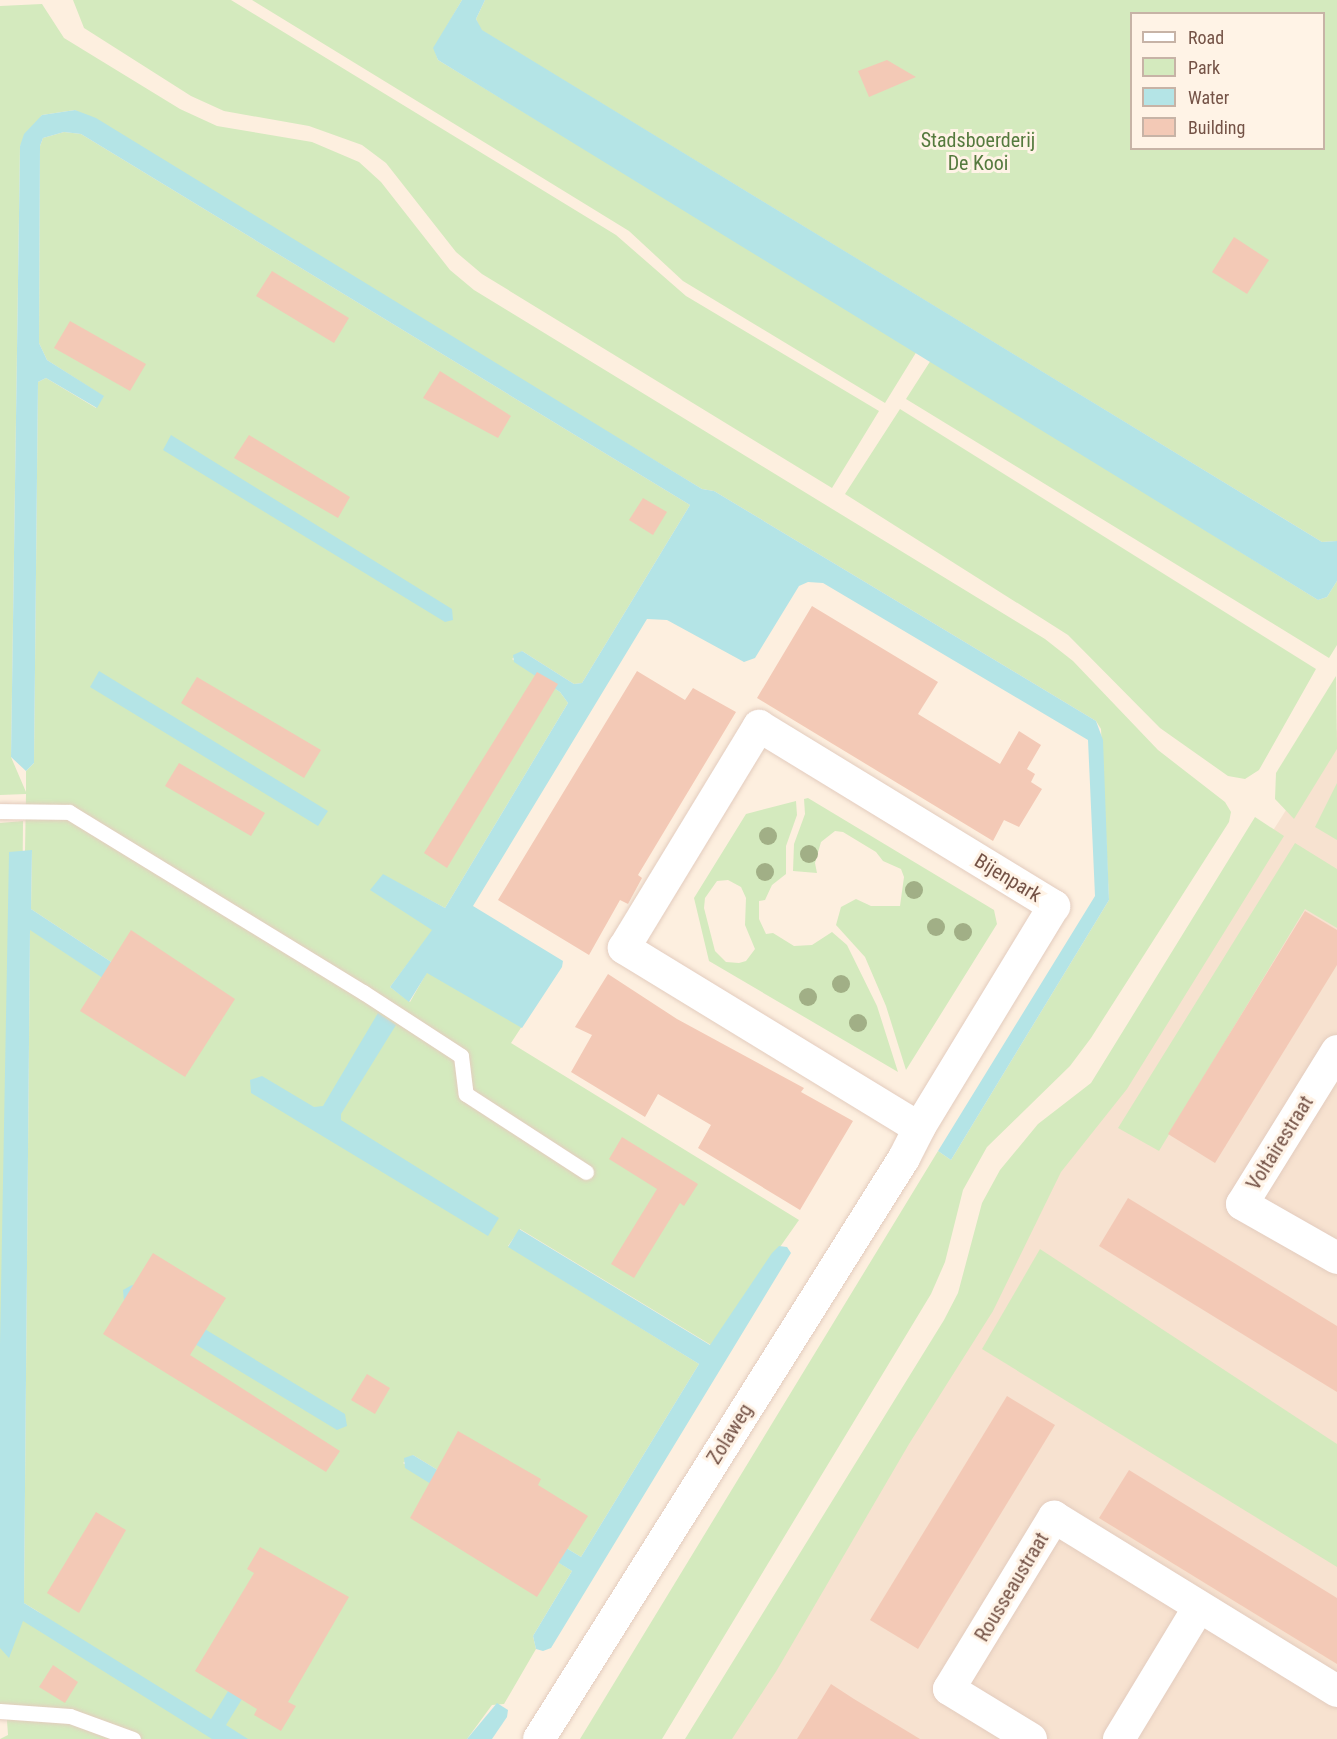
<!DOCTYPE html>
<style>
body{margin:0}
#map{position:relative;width:1337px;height:1739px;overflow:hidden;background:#fdefdf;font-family:"Roboto Condensed",sans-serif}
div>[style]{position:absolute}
.residential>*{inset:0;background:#f7e2d0}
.green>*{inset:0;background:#d4eabe}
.water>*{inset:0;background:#b4e4e6}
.building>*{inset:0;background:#f3c9b6}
.roads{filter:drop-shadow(0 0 2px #e3ccbe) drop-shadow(0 0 2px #e3ccbe)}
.lane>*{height:15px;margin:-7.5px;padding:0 7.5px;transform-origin:7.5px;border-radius:7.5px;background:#fff}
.street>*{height:32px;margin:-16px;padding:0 16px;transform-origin:16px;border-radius:16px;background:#fff}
.trees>*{width:18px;height:18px;margin:-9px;border-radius:50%;background:#a1af86}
span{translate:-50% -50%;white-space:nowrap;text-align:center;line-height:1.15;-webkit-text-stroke:6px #fff3e6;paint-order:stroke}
.park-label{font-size:20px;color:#557a3e}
.street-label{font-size:20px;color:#745246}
.legend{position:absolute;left:1130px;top:12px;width:195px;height:138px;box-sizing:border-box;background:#fff3e6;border:2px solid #c7b3a6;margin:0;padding:8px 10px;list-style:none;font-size:18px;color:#745246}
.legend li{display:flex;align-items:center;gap:12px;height:30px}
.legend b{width:30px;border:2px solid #c7b3a6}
</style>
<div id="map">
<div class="residential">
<i style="clip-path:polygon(1337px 730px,1337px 1739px,702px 1739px,1253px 862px)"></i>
</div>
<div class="green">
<i style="clip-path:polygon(73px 0,231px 0,616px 235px,686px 296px,879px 411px,832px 488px,482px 274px,456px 252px,386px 163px,362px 145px,309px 126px,224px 111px,191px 96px,84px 28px)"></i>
<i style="clip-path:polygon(252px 0,462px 0,434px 48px,438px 60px,917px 351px,885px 403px,683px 281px,629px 231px)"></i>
<i style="clip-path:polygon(evenodd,485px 0,1337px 0,1337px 541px,1322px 542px,481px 30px,476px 19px,485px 0,1132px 14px,1324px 14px,1324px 148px,1132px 148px,1132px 14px)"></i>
<i style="clip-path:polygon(42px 4px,64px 38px,180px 109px,217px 126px,312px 142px,359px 162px,381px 182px,450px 270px,474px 290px,1045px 639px,1073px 661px,1158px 750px,1225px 802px,1231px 812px,1229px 822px,1091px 1038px,1070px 1066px,987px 1147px,963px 1190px,945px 1262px,931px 1294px,662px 1739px,580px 1739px,938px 1151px,951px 1160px,1109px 900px,1101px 729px,1096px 721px,714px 491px,702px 489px,75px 110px,42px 115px,20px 146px,11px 757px,26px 792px,26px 771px,34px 763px,38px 382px,46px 378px,96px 408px,103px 396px,47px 360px,39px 343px,40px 146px,43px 138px,64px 132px,81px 134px,690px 505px,582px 683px,574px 684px,522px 651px,512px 659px,560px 692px,568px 703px,445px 908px,383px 875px,433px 930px,390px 987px,410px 1002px,431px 965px,528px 1017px,511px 1043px,799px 1220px,711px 1345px,520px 1229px,508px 1246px,699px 1364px,581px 1557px,413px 1455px,403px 1463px,572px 1571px,533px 1636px,536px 1649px,504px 1704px,492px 1705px,467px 1739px,0 1739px,8px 1735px,6px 1706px,0 1705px,0 823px,23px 821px,16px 1602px,42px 1614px,24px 1603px,30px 929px,180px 1029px,190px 1014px,31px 909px,32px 851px,25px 851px,26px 794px,0 795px,0 6px)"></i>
<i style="clip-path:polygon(931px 360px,1318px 600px,1327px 597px,1337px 581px,1337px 645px,1329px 658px,906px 399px)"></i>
<i style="clip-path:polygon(900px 409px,1316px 669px,1259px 770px,1245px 779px,1228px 776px,1160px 728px,1068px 635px,845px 494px)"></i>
<i style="clip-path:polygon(1336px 676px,1337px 749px,1294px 819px,1275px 799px,1276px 773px)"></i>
<i style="clip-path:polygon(1337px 783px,1337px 840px,1315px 827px)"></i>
<i style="clip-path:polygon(808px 798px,994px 910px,997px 924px,906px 1070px,886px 1006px,865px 957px,836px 925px,841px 907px,856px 899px,871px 906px,900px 906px,904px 877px,901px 869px,883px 861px,876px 852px,843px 832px,835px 831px,821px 842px,815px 863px,817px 873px,793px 871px,794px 844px,805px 814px,804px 799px)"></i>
<i style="clip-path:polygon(evenodd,796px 801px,797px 815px,786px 846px,786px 874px,772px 885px,765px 900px,759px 901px,759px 919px,766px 934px,773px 933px,794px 946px,812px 945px,832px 932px,847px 945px,877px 1006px,898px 1072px,709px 961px,694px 898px,746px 814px,796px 801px,728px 880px,741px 887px,746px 898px,745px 925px,755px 949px,746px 961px,739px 963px,726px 962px,715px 951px,704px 908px,705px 898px,717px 881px,728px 880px)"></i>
<i style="clip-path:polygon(1255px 817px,1284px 836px,1127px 1089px,1061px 1172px,993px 1311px,909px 1444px,777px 1670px,732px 1739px,685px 1739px,944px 1320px,958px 1293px,982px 1203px,1000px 1170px,1038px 1124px,1091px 1083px)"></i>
<i style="clip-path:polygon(1295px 843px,1337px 869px,1337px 928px,1305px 909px,1159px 1151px,1118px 1128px)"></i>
<i style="clip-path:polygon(1040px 1249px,1337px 1444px,1337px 1567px,982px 1349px)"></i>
</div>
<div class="water">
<i style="clip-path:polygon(462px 0,485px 0,476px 19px,482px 30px,1322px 542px,1337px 541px,1337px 581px,1327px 597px,1318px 600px,438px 60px,433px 48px)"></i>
<i style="clip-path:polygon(75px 110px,96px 118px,702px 489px,714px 491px,1096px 721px,1103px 740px,1109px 900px,951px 1160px,938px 1151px,1095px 896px,1088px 740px,823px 583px,808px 582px,799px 586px,755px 658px,744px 662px,667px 620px,647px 619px,473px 906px,563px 961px,562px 967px,522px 1028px,427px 973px,409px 1002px,390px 987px,432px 930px,370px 890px,383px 874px,445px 908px,568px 703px,560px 692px,514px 662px,513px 655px,522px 651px,574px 684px,582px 683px,690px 505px,81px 134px,64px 132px,43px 138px,40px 146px,39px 343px,47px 360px,104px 396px,97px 408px,46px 378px,38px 382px,34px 763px,26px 771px,11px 757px,20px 146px,24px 134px,42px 115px)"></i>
<i style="clip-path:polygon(171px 435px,452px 609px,453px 620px,445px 622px,163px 450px)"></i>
<i style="clip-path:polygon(99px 671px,328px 811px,318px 826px,90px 687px)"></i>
<i style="clip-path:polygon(32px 850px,31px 909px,190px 1014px,180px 1029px,30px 930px,24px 1603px,211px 1719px,287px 1595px,301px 1603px,226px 1725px,248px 1739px,212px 1739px,23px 1621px,9px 1658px,0 1648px,0 1345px,9px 852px)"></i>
<i style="clip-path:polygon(378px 1013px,396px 1025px,341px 1114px,341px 1120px,499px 1218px,488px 1236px,251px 1093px,250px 1080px,262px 1076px,314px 1107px,323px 1106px)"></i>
<i style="clip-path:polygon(519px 1229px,710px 1345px,772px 1253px,779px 1246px,787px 1247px,791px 1253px,551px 1648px,543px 1651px,536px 1649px,533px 1636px,572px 1571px,405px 1468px,404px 1458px,413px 1455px,581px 1557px,699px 1364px,508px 1247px)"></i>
<i style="clip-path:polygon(132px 1285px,345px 1414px,347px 1426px,337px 1430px,124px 1301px,123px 1290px)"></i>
<i style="clip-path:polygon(497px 1703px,508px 1710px,507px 1717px,492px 1739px,467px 1739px)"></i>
</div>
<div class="building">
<i style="clip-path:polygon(887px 60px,916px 77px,869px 97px,858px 71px)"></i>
<i style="clip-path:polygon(1234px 237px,1269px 260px,1247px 294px,1212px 272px)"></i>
<i style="clip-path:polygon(272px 271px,349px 318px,334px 343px,256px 296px)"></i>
<i style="clip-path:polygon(70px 321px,146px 364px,130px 391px,54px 348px)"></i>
<i style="clip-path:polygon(440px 371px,511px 416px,498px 438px,423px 398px)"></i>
<i style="clip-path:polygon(249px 435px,350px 497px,338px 518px,234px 458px)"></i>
<i style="clip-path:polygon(643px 498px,667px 512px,653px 535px,629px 520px)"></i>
<i style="clip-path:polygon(812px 606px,938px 682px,918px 714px,1000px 764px,1019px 731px,1041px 745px,1027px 769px,1035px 774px,1031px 782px,1042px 789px,1019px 827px,1004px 820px,993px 841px,757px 698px)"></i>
<i style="clip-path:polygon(637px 671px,685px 700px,693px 688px,736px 712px,638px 875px,642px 878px,628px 904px,620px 900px,589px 955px,498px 900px)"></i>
<i style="clip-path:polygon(537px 672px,558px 684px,447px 868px,424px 853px)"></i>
<i style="clip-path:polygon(197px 677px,321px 750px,304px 778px,181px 703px)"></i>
<i style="clip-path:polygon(179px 763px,265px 813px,251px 836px,165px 786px)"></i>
<i style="clip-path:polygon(1305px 911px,1337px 930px,1337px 965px,1215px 1163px,1168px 1134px)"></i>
<i style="clip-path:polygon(131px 930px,235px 999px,185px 1077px,80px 1011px)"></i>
<i style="clip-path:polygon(608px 974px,677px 1019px,804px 1088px,801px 1092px,853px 1121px,800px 1210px,698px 1148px,711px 1125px,658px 1094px,645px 1117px,571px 1072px,592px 1035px,575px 1027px)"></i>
<i style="clip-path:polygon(622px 1137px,698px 1184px,684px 1206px,680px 1203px,634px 1278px,611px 1264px,657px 1189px,609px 1159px)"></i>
<i style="clip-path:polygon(1128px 1198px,1337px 1326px,1337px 1392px,1099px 1246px)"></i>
<i style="clip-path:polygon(153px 1253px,226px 1298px,190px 1355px,340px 1451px,326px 1472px,103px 1334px)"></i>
<i style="clip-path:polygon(367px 1374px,390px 1388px,375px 1414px,351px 1400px)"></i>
<i style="clip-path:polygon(1007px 1396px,1055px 1425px,918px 1649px,870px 1620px)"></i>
<i style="clip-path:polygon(458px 1431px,541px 1479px,538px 1485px,588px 1516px,537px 1597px,410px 1518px)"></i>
<i style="clip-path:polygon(1129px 1470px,1337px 1598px,1337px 1664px,1099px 1518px)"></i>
<i style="clip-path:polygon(96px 1512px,126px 1530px,79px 1613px,47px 1593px)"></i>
<i style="clip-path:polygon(260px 1547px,349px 1597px,288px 1702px,296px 1706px,281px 1731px,254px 1715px,257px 1709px,195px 1671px,254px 1573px,247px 1569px)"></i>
<i style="clip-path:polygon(53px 1665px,78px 1682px,65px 1703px,39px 1687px)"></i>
<i style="clip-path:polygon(831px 1684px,854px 1699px,920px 1739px,797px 1739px)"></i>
</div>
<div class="roads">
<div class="lane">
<i style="left:0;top:811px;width:69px;rotate:0.8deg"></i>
<i style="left:69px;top:812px;width:345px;rotate:31.5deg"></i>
<i style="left:363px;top:992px;width:117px;rotate:33.1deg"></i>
<i style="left:461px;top:1056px;width:38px;rotate:83deg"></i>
<i style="left:466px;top:1094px;width:143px;rotate:33deg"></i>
<i style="left:0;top:1711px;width:70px;rotate:4.1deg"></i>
<i style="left:70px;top:1716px;width:67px;rotate:20.1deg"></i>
</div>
<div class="street">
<i style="left:759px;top:726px;width:346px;rotate:31.4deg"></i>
<i style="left:1054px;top:906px;width:260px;rotate:121.3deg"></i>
<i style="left:919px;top:1128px;width:346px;rotate:-148.6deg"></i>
<i style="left:624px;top:948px;width:260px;rotate:-58.7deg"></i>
<i style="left:1337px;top:1051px;width:180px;rotate:121.8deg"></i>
<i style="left:1242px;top:1204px;width:109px;rotate:29.6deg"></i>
<i style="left:539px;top:1739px;width:686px;rotate:-57.86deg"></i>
<i style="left:904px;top:1158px;width:34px;rotate:-63deg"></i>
<i style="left:1031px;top:1739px;width:96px;rotate:-148.6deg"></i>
<i style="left:949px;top:1689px;width:202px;rotate:-58.6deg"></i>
<i style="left:1054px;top:1517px;width:332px;rotate:31.6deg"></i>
<i style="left:1119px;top:1739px;width:154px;rotate:-58.8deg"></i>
</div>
</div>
<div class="trees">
<i style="left:768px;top:836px"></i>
<i style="left:809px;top:854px"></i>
<i style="left:765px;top:872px"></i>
<i style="left:914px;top:890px"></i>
<i style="left:936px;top:927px"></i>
<i style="left:963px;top:932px"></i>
<i style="left:841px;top:984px"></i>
<i style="left:808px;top:997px"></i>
<i style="left:858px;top:1023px"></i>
</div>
<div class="park-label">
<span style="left:978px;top:152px">Stadsboerderij<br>De Kooi</span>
</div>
<div class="street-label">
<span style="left:1008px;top:878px;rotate:31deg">Bijenpark</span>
<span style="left:1280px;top:1143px;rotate:-58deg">Voltairestraat</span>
<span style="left:730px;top:1434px;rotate:-58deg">Zolaweg</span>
<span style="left:1012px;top:1587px;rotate:-59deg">Rousseaustraat</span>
</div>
<ul class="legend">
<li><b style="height:8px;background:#fff"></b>Road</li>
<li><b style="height:16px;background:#d4eabe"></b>Park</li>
<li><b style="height:16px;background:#b4e4e6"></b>Water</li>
<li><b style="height:16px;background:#f3c9b6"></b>Building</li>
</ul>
</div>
